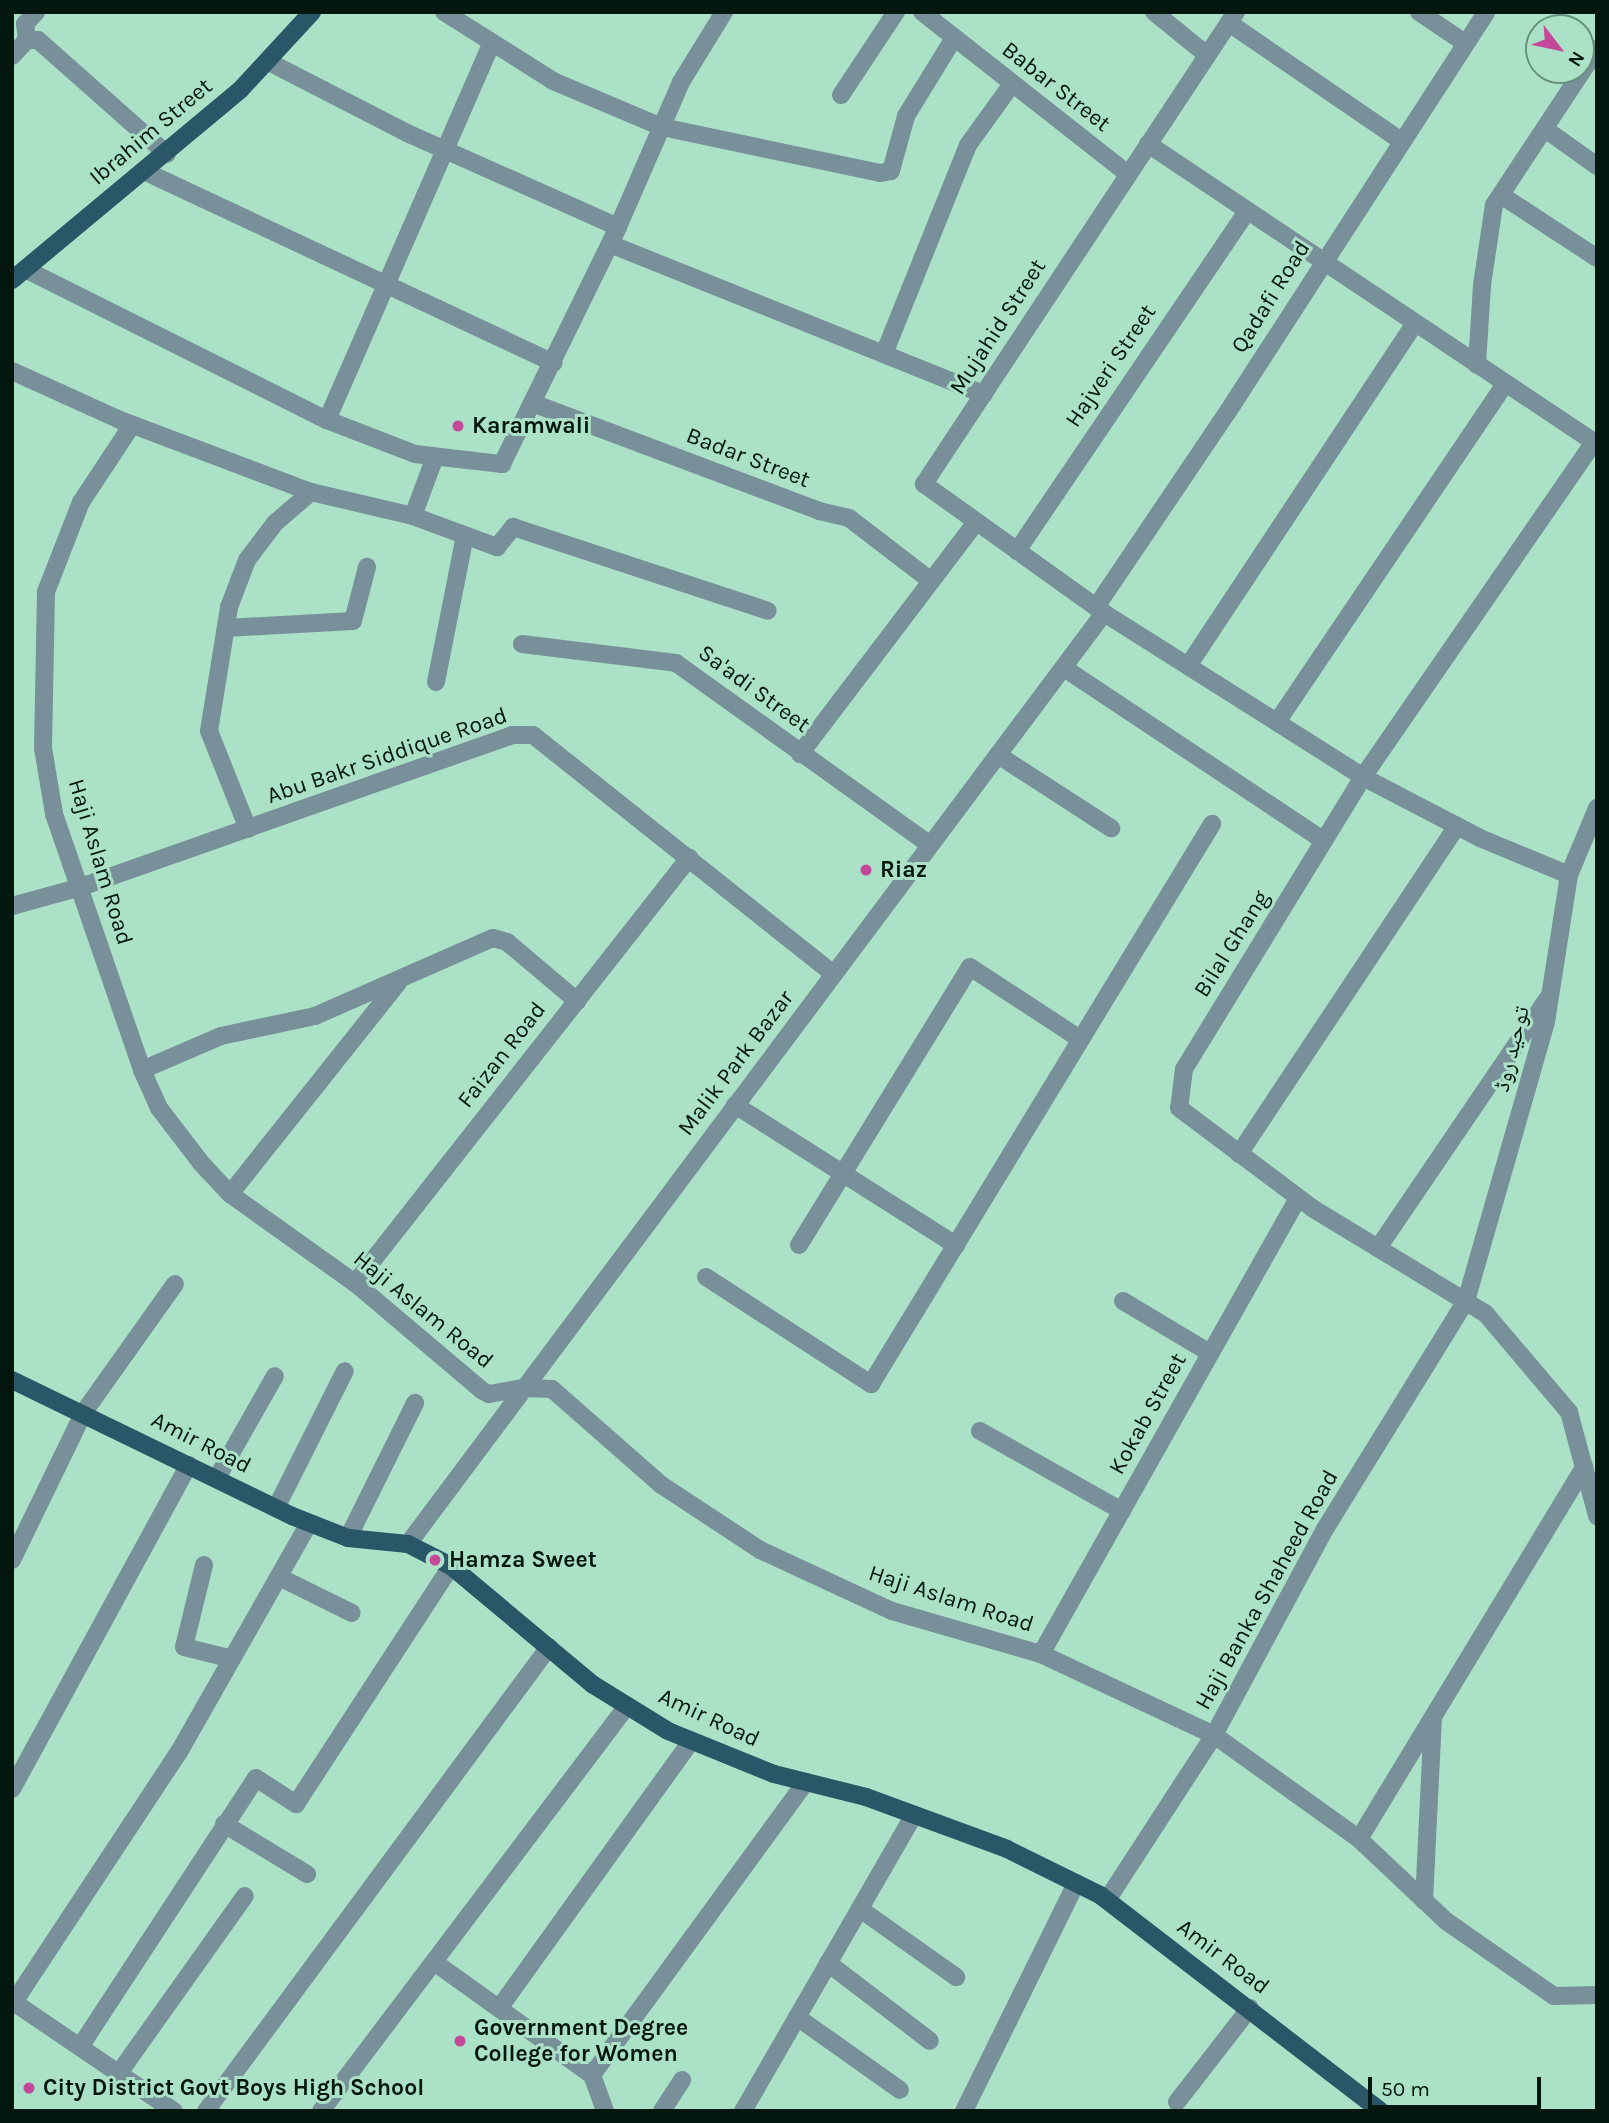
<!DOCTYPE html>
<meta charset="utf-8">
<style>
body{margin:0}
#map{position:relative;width:1609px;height:2123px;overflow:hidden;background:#abe2c7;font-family:Karla,"Noto Naskh Arabic",sans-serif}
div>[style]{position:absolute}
.minor>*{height:18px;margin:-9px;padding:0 9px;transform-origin:9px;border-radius:9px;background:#789099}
.major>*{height:18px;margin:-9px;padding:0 9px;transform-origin:9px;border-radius:9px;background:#295768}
.dots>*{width:19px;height:19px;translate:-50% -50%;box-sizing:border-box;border:4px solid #abe2c7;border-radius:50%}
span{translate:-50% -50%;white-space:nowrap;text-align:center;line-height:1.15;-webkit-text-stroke:6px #abe2c7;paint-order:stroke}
.street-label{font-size:23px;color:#03170e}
.poi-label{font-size:23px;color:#03170e;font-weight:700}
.left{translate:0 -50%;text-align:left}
.frame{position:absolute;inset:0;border:14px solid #03170e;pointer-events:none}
.north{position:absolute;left:1525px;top:14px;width:70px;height:70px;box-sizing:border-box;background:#abe2c7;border:2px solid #68917d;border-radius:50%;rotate:122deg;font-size:19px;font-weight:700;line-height:28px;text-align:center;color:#03170e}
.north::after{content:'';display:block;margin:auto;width:24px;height:32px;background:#c3489a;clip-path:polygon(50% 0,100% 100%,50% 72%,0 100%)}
.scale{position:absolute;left:1368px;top:2077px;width:173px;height:32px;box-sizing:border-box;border:4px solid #03170e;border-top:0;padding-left:9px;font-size:21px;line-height:24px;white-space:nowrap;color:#03170e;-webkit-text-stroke:5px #abe2c7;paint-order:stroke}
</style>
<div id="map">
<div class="minor">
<i style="left:444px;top:12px;width:129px;rotate:32.3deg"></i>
<i style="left:553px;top:81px;width:118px;rotate:22.9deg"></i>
<i style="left:662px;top:127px;width:223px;rotate:11.9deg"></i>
<i style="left:880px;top:173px;width:11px;rotate:-10deg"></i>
<i style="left:891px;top:171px;width:57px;rotate:-74.7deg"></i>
<i style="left:906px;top:116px;width:92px;rotate:-58.4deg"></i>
<i style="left:922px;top:12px;width:262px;rotate:38.2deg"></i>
<i style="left:1154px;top:12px;width:68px;rotate:39.1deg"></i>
<i style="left:1236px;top:12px;width:566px;rotate:123.47deg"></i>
<i style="left:924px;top:484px;width:221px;rotate:35.6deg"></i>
<i style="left:1104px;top:613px;width:307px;rotate:32.3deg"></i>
<i style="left:1363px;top:777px;width:132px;rotate:27.5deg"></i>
<i style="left:1480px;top:838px;width:96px;rotate:22.6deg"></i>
<i style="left:1419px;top:12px;width:55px;rotate:34deg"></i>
<i style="left:1229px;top:23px;width:207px;rotate:34.4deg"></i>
<i style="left:27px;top:40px;width:11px"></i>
<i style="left:38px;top:40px;width:172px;rotate:41.5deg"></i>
<i style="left:12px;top:56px;width:22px;rotate:-47deg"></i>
<i style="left:27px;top:40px;width:16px;rotate:-97deg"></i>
<i style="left:25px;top:24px;width:16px;rotate:-47deg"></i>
<i style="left:267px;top:61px;width:157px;rotate:27.2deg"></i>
<i style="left:407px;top:133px;width:231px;rotate:24deg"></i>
<i style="left:841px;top:95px;width:100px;rotate:-56.5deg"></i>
<i style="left:1545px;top:129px;width:64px;rotate:35.4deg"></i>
<i style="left:1148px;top:144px;width:536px;rotate:33.75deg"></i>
<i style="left:1594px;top:442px;width:407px;rotate:124.6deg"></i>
<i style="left:1363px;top:777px;width:342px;rotate:121.5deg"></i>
<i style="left:1184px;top:1069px;width:39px;rotate:97deg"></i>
<i style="left:1179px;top:1108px;width:166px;rotate:36.9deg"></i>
<i style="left:1312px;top:1208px;width:202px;rotate:31.3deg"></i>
<i style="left:1485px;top:1313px;width:130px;rotate:49.7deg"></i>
<i style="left:1569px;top:1412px;width:108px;rotate:74.9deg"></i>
<i style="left:146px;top:172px;width:450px;rotate:25.1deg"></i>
<i style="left:1501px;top:195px;width:115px;rotate:33.3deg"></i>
<i style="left:610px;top:244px;width:403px;rotate:21.9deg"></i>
<i style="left:25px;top:269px;width:338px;rotate:26.6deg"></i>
<i style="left:327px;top:420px;width:94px;rotate:21.1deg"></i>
<i style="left:415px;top:454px;width:88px;rotate:6.6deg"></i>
<i style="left:502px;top:464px;width:264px;rotate:-63.9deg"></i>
<i style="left:618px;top:227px;width:158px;rotate:-66.5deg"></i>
<i style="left:681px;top:82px;width:82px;rotate:-58.4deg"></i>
<i style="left:884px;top:354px;width:225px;rotate:-68.1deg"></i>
<i style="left:968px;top:145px;width:75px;rotate:-54.2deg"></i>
<i style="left:1477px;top:365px;width:80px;rotate:-86.4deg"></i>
<i style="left:1482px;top:285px;width:81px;rotate:-81.5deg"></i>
<i style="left:1494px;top:205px;width:187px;rotate:-56.6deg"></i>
<i style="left:12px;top:371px;width:119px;rotate:24.4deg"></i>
<i style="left:120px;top:420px;width:204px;rotate:20.7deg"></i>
<i style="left:311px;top:492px;width:105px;rotate:13.2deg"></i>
<i style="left:413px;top:516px;width:63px;rotate:-69.6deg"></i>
<i style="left:535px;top:404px;width:303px;rotate:20.6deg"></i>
<i style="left:819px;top:511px;width:31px;rotate:13deg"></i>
<i style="left:849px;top:518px;width:103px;rotate:37.5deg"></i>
<i style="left:327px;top:420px;width:412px;rotate:-66.4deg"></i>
<i style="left:132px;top:425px;width:92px;rotate:123.5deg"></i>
<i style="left:81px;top:502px;width:97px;rotate:111.3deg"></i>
<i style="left:46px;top:592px;width:156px;rotate:91.1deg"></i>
<i style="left:43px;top:748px;width:67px;rotate:80.5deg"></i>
<i style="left:54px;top:814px;width:271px;rotate:71deg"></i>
<i style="left:142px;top:1070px;width:42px;rotate:65.9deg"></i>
<i style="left:159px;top:1108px;width:69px;rotate:52.6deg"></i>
<i style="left:201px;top:1163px;width:42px;rotate:46.9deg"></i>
<i style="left:230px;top:1194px;width:153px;rotate:35.5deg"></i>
<i style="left:355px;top:1283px;width:167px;rotate:40.2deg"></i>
<i style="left:483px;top:1391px;width:7px;rotate:27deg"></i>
<i style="left:489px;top:1394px;width:34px;rotate:-10deg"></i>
<i style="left:522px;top:1388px;width:30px;rotate:2deg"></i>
<i style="left:552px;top:1389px;width:144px;rotate:41.3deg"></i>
<i style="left:660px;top:1484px;width:120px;rotate:33.4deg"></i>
<i style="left:760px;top:1550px;width:145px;rotate:24.8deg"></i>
<i style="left:892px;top:1611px;width:155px;rotate:16.1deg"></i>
<i style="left:1041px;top:1654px;width:191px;rotate:25.1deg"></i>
<i style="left:1214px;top:1735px;width:178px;rotate:35.6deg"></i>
<i style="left:1359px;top:1839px;width:120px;rotate:43.3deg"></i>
<i style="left:1446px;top:1921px;width:131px;rotate:34.8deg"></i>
<i style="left:1554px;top:1996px;width:43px;rotate:-1.3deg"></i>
<i style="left:413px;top:516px;width:90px;rotate:20.3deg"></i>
<i style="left:497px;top:547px;width:26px;rotate:-51deg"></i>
<i style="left:513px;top:527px;width:268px;rotate:18.2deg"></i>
<i style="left:1017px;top:551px;width:410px;rotate:-55.9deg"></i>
<i style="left:1096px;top:607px;width:234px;rotate:-56deg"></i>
<i style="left:1227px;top:413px;width:477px;rotate:-57.1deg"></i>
<i style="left:226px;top:628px;width:127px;rotate:-3.2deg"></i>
<i style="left:353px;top:621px;width:56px;rotate:-75.5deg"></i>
<i style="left:522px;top:644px;width:155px;rotate:7deg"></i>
<i style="left:676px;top:663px;width:312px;rotate:35.6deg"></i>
<i style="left:1188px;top:666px;width:409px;rotate:-56.5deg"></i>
<i style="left:1064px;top:668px;width:312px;rotate:33.6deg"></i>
<i style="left:436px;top:682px;width:149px;rotate:-78.8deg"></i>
<i style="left:1277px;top:722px;width:408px;rotate:-56deg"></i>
<i style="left:800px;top:754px;width:291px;rotate:-52.8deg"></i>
<i style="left:998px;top:755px;width:135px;rotate:32.9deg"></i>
<i style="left:248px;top:829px;width:105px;rotate:-111.7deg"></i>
<i style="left:209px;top:731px;width:126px;rotate:-80.8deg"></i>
<i style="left:229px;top:607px;width:50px;rotate:-69deg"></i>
<i style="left:247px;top:560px;width:46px;rotate:-52.9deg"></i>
<i style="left:275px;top:523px;width:48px;rotate:-40.7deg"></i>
<i style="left:12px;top:906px;width:72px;rotate:-15.4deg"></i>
<i style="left:81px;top:887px;width:457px;rotate:-19.4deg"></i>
<i style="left:512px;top:735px;width:21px"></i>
<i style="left:533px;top:735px;width:384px;rotate:38.5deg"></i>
<i style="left:142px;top:1070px;width:86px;rotate:-23.3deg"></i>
<i style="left:221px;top:1036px;width:96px;rotate:-12deg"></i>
<i style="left:315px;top:1016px;width:194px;rotate:-23.7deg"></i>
<i style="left:493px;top:938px;width:15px;rotate:16deg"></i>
<i style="left:507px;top:942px;width:92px;rotate:40.1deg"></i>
<i style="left:735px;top:1105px;width:262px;rotate:32.4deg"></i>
<i style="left:1239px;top:1154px;width:394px;rotate:-56.4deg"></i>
<i style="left:230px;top:1194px;width:270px;rotate:-51.5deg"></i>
<i style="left:799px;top:1245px;width:326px;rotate:-58.4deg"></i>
<i style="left:970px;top:967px;width:131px;rotate:33.2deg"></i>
<i style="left:1378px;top:1248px;width:301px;rotate:-55.8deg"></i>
<i style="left:706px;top:1277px;width:197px;rotate:33deg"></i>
<i style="left:871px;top:1384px;width:656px;rotate:-58.66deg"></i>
<i style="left:355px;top:1283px;width:541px;rotate:-51.84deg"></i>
<i style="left:1123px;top:1301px;width:101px;rotate:30.9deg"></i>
<i style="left:980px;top:1431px;width:163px;rotate:29.4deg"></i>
<i style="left:217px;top:1478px;width:117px;rotate:-60.4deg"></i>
<i style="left:276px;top:1508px;width:153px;rotate:-63.3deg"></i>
<i style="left:348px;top:1538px;width:151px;rotate:-63.6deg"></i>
<i style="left:408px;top:1544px;width:1162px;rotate:-53.22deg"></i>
<i style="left:12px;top:1560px;width:165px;rotate:-64.1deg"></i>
<i style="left:84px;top:1412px;width:157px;rotate:-54.6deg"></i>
<i style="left:204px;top:1565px;width:84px;rotate:103.7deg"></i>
<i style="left:184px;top:1647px;width:49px;rotate:14deg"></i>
<i style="left:279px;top:1577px;width:81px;rotate:26.3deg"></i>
<i style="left:1041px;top:1654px;width:523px;rotate:-60.59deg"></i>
<i style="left:12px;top:1789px;width:369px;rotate:-61.4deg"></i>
<i style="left:224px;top:1824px;width:97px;rotate:31.1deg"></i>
<i style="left:1359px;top:1839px;width:435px;rotate:-58.8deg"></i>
<i style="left:1107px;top:1900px;width:197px;rotate:-57deg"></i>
<i style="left:1214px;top:1735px;width:234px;rotate:-61.7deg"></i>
<i style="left:1325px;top:1529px;width:268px;rotate:-58.3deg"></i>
<i style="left:1466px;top:1301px;width:290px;rotate:-74deg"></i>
<i style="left:1546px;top:1022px;width:149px;rotate:-81.1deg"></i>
<i style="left:1569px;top:875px;width:73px;rotate:-67.3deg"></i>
<i style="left:1424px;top:1901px;width:182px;rotate:-87.2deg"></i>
<i style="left:860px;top:1909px;width:118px;rotate:35.3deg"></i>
<i style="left:434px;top:1962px;width:194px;rotate:35.6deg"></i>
<i style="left:592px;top:2075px;width:38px;rotate:70deg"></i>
<i style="left:828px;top:1963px;width:128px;rotate:37.4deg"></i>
<i style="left:12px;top:2001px;width:196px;rotate:34.2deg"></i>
<i style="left:14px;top:2002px;width:300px;rotate:-56.6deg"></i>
<i style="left:179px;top:1752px;width:263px;rotate:-60.4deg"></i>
<i style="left:500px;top:2007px;width:327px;rotate:-54.3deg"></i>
<i style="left:797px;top:2017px;width:126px;rotate:35.3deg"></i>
<i style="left:80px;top:2047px;width:321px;rotate:-56.8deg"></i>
<i style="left:256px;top:1778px;width:48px;rotate:33deg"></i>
<i style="left:296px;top:1804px;width:284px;rotate:-56.9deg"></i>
<i style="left:119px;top:2073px;width:217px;rotate:-54.6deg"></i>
<i style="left:592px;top:2075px;width:363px;rotate:-53.9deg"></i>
<i style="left:1177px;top:2102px;width:119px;rotate:-52.2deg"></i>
<i style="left:206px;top:2111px;width:577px;rotate:-53.53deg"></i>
<i style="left:321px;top:2111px;width:508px;rotate:-52.93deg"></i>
<i style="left:662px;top:2111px;width:37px;rotate:-57deg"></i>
<i style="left:743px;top:2111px;width:342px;rotate:-60deg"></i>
<i style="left:964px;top:2111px;width:254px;rotate:-63.8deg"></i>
</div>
<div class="major">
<i style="left:12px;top:280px;width:298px;rotate:-39.8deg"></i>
<i style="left:241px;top:89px;width:105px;rotate:-47.3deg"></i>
<i style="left:12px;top:1380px;width:311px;rotate:25.9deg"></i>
<i style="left:292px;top:1516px;width:60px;rotate:21.4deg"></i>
<i style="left:348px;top:1538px;width:60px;rotate:5.7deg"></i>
<i style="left:408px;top:1544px;width:48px;rotate:27.1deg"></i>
<i style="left:451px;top:1566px;width:184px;rotate:39.9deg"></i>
<i style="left:592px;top:1684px;width:89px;rotate:31.7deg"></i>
<i style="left:668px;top:1731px;width:114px;rotate:22.1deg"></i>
<i style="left:774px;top:1774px;width:95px;rotate:14deg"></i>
<i style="left:866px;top:1797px;width:150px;rotate:20.2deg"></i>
<i style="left:1007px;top:1849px;width:104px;rotate:26.3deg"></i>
<i style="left:1100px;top:1895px;width:354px;rotate:37.6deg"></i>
</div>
<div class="dots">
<i style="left:458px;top:426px;background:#c3489a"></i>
<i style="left:866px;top:870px;background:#c3489a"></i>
<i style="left:435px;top:1560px;background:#c3489a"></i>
<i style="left:460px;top:2041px;background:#c3489a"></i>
<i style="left:29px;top:2088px;background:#c3489a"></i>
</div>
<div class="street-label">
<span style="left:1056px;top:87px;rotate:38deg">Babar Street</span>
<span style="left:151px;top:132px;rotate:-40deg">Ibrahim Street</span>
<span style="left:1271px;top:297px;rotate:-58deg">Qadafi Road</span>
<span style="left:998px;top:327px;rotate:-57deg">Mujahid Street</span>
<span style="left:1111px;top:366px;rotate:-56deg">Hajveri Street</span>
<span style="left:748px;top:458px;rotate:21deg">Badar Street</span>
<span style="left:754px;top:689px;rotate:36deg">Sa'adi Street</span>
<span style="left:387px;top:756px;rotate:-19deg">Abu Bakr Siddique Road</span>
<span style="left:100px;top:862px;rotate:73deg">Haji Aslam Road</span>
<span style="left:1232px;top:944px;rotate:-58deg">Bilal Ghang</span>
<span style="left:1512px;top:1049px;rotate:-76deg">توحید روڈ</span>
<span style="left:502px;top:1055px;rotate:-52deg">Faizan Road</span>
<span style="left:736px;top:1063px;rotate:-53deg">Malik Park Bazar</span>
<span style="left:423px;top:1310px;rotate:39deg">Haji Aslam Road</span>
<span style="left:1148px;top:1414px;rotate:-61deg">Kokab Street</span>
<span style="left:201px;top:1443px;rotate:27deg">Amir Road</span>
<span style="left:1267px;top:1590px;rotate:-61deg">Haji Banka Shaheed Road</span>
<span style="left:951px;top:1599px;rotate:18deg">Haji Aslam Road</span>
<span style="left:709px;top:1718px;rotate:25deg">Amir Road</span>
<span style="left:1223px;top:1957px;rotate:37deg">Amir Road</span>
</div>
<div class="poi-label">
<span class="left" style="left:472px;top:426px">Karamwali</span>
<span class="left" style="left:880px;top:870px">Riaz</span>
<span class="left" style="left:449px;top:1560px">Hamza Sweet</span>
<span class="left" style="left:474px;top:2041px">Government Degree<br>College for Women</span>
<span class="left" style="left:43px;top:2088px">City District Govt Boys High School</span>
</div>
<div class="frame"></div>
<div class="north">N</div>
<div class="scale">50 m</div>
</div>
